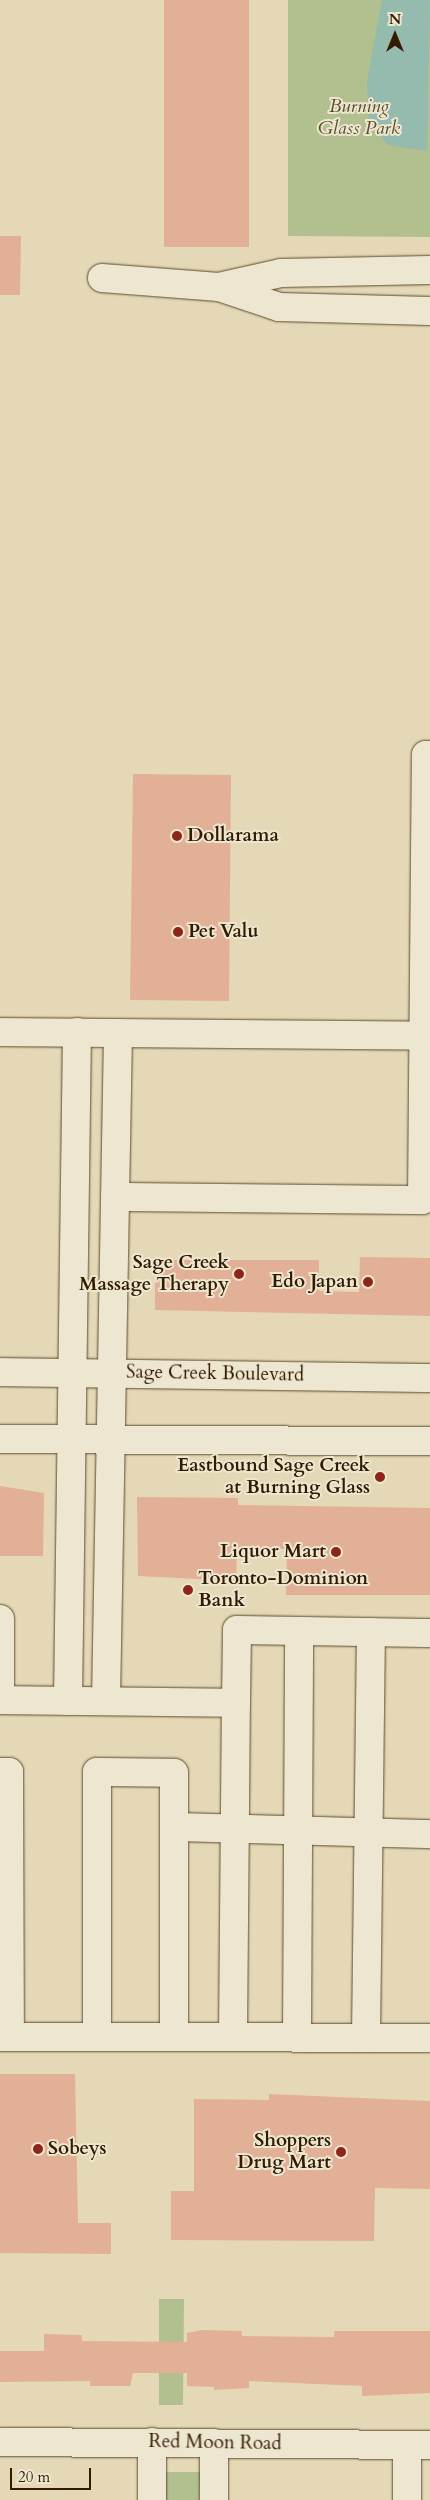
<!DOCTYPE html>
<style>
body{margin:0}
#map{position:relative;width:430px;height:2500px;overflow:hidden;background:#e4d8b6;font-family:Cardo,serif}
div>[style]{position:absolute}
.green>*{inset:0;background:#b2bf8f}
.water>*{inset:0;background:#95baae}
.building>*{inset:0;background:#e2b096}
.roads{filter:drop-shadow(0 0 1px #5e4a2e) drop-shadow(0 0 1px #5e4a2e)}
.minor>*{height:28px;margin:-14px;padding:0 14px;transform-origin:14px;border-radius:14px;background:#ede6d0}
.dots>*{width:14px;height:14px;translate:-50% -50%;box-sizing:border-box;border:2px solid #ede6d0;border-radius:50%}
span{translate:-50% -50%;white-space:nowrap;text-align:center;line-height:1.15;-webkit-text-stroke:4px #ede6d0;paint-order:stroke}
.park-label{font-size:19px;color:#584c2b;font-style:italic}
.poi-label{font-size:19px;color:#321b00;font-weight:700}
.left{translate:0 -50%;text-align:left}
.right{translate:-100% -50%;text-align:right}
.street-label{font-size:19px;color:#321b00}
.north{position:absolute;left:370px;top:10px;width:50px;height:50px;-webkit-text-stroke:4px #ede6d0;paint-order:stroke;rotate:0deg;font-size:14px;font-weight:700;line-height:20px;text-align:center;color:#321b00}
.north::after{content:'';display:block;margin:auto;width:18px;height:22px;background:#321b00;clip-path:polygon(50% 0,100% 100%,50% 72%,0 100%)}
.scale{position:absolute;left:10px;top:2468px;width:81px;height:22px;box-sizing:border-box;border:2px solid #321b00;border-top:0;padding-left:6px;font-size:15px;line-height:18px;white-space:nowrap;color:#321b00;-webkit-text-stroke:4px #ede6d0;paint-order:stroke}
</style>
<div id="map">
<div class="green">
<i style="clip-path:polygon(288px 0,430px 0,430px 237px,288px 236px)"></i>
<i style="clip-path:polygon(159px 2299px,184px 2299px,183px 2405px,159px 2405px)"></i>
<i style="clip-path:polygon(162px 2472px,200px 2472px,199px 2500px,162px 2500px)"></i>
</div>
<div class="water">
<i style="clip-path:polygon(382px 0,430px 0,427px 151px,388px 145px,369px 122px,367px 81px)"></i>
</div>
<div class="building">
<i style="clip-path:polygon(164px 0,249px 0,249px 247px,164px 247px)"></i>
<i style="clip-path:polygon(0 236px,21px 236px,20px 295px,0 295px)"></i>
<i style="clip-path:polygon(133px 774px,231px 775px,229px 1001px,130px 1000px)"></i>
<i style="clip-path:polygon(360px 1257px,430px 1258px,430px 1316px,155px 1310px,155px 1260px,319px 1260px,319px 1291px,359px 1292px)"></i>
<i style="clip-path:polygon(0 1486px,44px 1493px,43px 1556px,0 1556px)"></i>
<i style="clip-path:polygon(137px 1497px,238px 1498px,238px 1505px,430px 1508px,430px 1595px,286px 1595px,287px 1549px,237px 1549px,236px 1581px,138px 1576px)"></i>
<i style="clip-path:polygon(0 2074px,75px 2074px,78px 2223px,111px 2223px,111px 2254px,0 2253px)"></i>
<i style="clip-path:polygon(269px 2094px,430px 2101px,430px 2189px,375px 2188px,374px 2241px,171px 2240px,171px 2191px,194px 2191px,194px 2099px,269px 2100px)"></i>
<i style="clip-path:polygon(202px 2330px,242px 2331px,242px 2336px,334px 2337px,334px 2331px,430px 2331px,430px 2393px,362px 2396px,362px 2386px,249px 2381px,249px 2388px,214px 2390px,214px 2387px,187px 2386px,187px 2373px,133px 2373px,130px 2386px,90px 2386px,90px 2381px,0 2382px,0 2351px,44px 2351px,44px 2334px,82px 2335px,82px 2341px,187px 2342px,187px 2333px)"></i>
</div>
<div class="roads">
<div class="minor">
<i style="left:102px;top:278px;width:117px;rotate:4.4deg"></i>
<i style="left:219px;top:287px;width:63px;rotate:18.4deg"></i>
<i style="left:279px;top:307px;width:151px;rotate:1.5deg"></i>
<i style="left:219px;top:287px;width:64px;rotate:-12.7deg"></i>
<i style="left:281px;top:273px;width:149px;rotate:-1.2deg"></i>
<i style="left:0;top:1032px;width:423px;rotate:0.5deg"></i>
<i style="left:115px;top:1197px;width:307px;rotate:0.6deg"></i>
<i style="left:422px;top:1200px;width:445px;rotate:-89.5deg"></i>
<i style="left:426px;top:755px;width:4px"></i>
<i style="left:0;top:1372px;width:430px;rotate:0.8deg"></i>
<i style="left:0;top:1439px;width:430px;rotate:0.3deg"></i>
<i style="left:0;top:1619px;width:81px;rotate:90deg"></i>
<i style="left:0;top:1700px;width:236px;rotate:0.7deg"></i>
<i style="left:236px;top:1703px;width:73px;rotate:-89.2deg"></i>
<i style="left:237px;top:1630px;width:193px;rotate:0.9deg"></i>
<i style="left:68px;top:1701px;width:669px;rotate:-89.23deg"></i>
<i style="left:106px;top:1701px;width:668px;rotate:-88.97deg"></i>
<i style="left:0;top:1772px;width:9px"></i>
<i style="left:9px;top:1772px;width:265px;rotate:89.8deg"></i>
<i style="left:174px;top:1827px;width:256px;rotate:1.6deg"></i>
<i style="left:0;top:2037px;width:430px;rotate:0.1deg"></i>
<i style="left:97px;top:2037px;width:265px;rotate:-90deg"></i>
<i style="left:97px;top:1772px;width:77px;rotate:0.7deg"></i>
<i style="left:174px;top:1773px;width:264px;rotate:90deg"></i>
<i style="left:233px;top:2037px;width:334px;rotate:-89.5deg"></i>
<i style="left:297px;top:2038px;width:407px;rotate:-89.7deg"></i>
<i style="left:366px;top:2038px;width:406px;rotate:-89.3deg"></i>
<i style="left:0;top:2442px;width:430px;rotate:0.4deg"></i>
<i style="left:152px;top:2500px;width:58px;rotate:-90deg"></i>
<i style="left:214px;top:2500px;width:57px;rotate:-90deg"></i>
<i style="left:407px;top:2500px;width:55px;rotate:-90deg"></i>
</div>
</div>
<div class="dots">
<i style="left:177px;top:836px;background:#8f2418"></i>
<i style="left:178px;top:932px;background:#8f2418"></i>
<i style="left:239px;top:1274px;background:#8f2418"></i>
<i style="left:368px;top:1282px;background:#8f2418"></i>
<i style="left:380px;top:1477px;background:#8f2418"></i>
<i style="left:336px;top:1552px;background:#8f2418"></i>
<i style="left:188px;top:1590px;background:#8f2418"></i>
<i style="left:38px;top:2149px;background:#8f2418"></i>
<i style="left:341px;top:2152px;background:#8f2418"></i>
</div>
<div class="park-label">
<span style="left:359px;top:118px">Burning<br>Glass Park</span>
</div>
<div class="poi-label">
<span class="left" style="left:187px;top:836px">Dollarama</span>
<span class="left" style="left:188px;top:932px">Pet Valu</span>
<span class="right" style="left:229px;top:1274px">Sage Creek<br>Massage Therapy</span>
<span class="right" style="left:358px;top:1282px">Edo Japan</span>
<span class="right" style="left:370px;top:1477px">Eastbound Sage Creek<br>at Burning Glass</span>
<span class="right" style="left:326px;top:1552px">Liquor Mart</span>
<span class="left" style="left:198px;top:1590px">Toronto-Dominion<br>Bank</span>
<span class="right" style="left:331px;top:2152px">Shoppers<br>Drug Mart</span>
<span class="left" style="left:48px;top:2149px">Sobeys</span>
</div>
<div class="street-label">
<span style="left:215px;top:1374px;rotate:1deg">Sage Creek Boulevard</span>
<span style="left:215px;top:2443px;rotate:1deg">Red Moon Road</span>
</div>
<div class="north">N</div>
<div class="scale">20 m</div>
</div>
